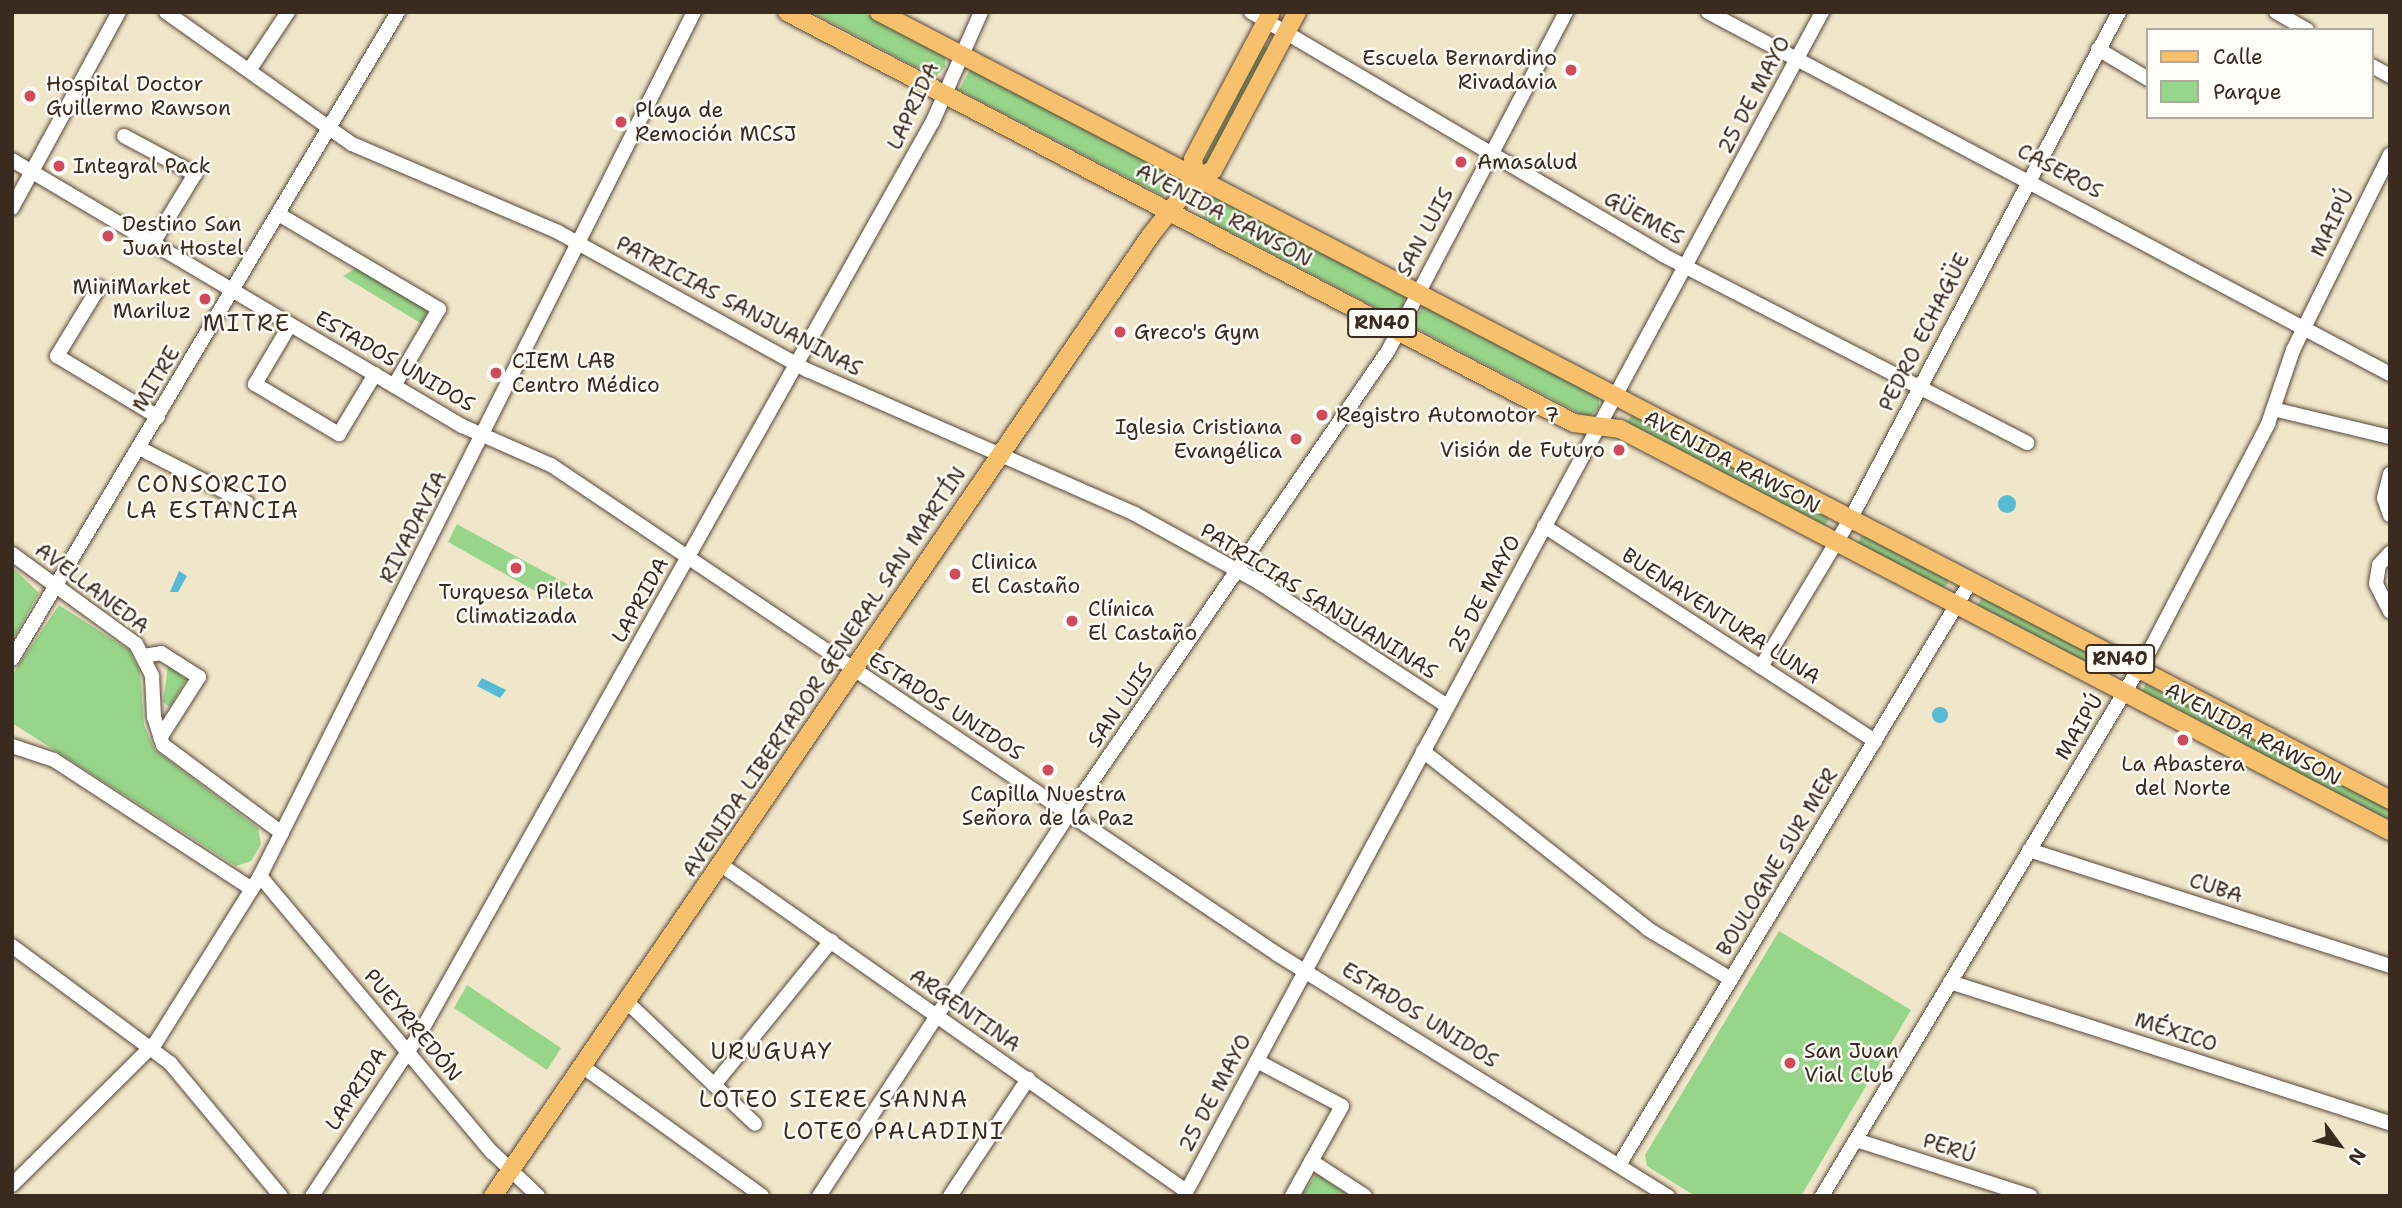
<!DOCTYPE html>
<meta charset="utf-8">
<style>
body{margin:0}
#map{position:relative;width:2402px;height:1208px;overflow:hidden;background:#f0e6ca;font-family:"Shantell Sans",sans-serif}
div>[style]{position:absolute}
.green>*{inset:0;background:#97d58a}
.water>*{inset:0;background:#56bad4}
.round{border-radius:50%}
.roads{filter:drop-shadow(0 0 2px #564638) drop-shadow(0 0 2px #564638)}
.minor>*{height:14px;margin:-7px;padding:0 7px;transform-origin:7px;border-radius:7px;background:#fff}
.major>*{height:18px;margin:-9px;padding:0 9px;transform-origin:9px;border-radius:9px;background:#f7c06c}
.dots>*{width:19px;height:19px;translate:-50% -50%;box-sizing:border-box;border:4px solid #fdfcf7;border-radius:50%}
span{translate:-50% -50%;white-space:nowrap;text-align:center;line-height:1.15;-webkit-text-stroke:5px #fdfcf7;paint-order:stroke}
.shield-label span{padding:2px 5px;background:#fdfcf7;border:2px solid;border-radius:5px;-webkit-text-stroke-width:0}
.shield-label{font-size:19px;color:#3b2a1e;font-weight:700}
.poi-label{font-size:21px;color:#3b2a1e}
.right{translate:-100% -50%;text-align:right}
.left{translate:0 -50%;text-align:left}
.street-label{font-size:21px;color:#3b2a1e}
.neighbourhood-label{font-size:23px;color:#3b2a1e;letter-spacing:2px}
.frame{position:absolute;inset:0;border:14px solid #3b2a1e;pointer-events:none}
.legend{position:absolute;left:2146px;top:28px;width:228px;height:91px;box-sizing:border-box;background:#fdfcf7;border:2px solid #afa8a0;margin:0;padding:9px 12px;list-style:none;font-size:21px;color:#3b2a1e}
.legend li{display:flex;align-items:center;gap:14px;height:35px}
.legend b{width:35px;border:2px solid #afa8a0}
.north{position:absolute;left:2304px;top:1110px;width:70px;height:70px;-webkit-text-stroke:5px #fdfcf7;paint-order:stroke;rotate:123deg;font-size:19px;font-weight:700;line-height:28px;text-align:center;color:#3b2a1e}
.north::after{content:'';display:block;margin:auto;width:24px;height:32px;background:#3b2a1e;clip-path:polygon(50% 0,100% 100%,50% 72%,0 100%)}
</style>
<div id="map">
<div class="green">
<i style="clip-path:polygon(811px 12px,862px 12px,945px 56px,945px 67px,935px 77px)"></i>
<i style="clip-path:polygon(1263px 45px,1269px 50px,1208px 164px,1203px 164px)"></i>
<i style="clip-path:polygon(970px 69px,1173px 175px,1171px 189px,1163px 196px,959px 90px)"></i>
<i style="clip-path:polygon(1214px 196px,1404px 295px,1404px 306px,1394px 317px,1202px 217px,1203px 203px)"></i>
<i style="clip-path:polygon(356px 268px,427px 310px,422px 324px,343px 276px)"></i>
<i style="clip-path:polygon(1423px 306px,1599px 397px,1599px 408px,1588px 418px,1412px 326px)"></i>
<i style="clip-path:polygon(1632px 414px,1828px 514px,1828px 521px,1823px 526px,1627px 423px)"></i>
<i style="clip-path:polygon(457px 524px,462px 527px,567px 584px,553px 601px,448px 542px)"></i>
<i style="clip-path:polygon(1863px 533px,1948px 577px,1948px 584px,1941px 589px,1857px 544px)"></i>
<i style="clip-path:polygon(12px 567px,39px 593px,12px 641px)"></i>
<i style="clip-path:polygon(1983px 596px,2116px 665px,2116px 672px,2109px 676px,1977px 607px)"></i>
<i style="clip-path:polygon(59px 605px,129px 650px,140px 672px,144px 725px,155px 750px,258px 828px,261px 844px,251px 861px,236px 866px,12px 723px,12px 675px)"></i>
<i style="clip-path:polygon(168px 666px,186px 679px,170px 707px,163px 702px)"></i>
<i style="clip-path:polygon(2146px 684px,2390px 808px,2390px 823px,2141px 693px)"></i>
<i style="clip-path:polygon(1779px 931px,1911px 1010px,1801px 1196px,1695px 1196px,1647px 1166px,1645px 1155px)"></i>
<i style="clip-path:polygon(467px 985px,561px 1048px,547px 1070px,454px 1008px)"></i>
<i style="clip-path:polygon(1316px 1175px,1318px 1175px,1350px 1196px,1301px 1196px)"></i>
</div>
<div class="water">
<i class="round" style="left:1998px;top:495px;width:18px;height:18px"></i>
<i style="clip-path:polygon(179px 571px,187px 576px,178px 592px,170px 592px)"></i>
<i style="clip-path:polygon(482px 678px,506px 690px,500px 698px,477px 686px)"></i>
<i class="round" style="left:1932px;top:707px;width:16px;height:16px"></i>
</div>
<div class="roads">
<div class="minor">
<i style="left:166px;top:12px;width:228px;rotate:35.4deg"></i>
<i style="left:352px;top:144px;width:224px;rotate:23.1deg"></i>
<i style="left:558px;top:232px;width:285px;rotate:29deg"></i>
<i style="left:807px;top:370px;width:358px;rotate:23.7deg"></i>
<i style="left:1135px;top:514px;width:143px;rotate:28.9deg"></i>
<i style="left:1260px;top:583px;width:224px;rotate:33.3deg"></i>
<i style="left:1251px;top:12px;width:478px;rotate:30.5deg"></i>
<i style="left:1663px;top:255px;width:410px;rotate:27.3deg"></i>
<i style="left:1708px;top:12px;width:772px;rotate:27.96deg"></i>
<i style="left:2276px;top:12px;width:36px;rotate:30deg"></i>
<i style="left:2098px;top:49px;width:58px;rotate:31deg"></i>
<i style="left:2372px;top:66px;width:21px;rotate:29deg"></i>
<i style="left:250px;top:69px;width:69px;rotate:-56.3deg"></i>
<i style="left:124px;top:136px;width:81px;rotate:28.2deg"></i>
<i style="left:195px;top:174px;width:81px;rotate:121.3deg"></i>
<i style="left:12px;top:160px;width:523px;rotate:30.59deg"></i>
<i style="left:462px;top:426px;width:97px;rotate:23.7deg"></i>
<i style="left:551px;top:465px;width:875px;rotate:33.96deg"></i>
<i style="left:1277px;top:954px;width:460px;rotate:31.8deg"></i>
<i style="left:12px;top:208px;width:223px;rotate:-61.4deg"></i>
<i style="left:280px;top:215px;width:185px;rotate:30.6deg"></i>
<i style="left:439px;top:309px;width:89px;rotate:120.3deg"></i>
<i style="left:99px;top:287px;width:81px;rotate:121.3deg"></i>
<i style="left:57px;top:356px;width:118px;rotate:31.1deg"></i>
<i style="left:290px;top:325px;width:69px;rotate:120.7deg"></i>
<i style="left:255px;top:384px;width:98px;rotate:30.8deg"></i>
<i style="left:339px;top:434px;width:70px;rotate:-59deg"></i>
<i style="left:2273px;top:409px;width:120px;rotate:13.5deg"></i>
<i style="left:139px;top:448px;width:121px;rotate:27deg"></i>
<i style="left:2390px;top:474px;width:25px;rotate:104deg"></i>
<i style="left:2384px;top:498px;width:18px;rotate:71deg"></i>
<i style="left:1544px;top:526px;width:395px;rotate:33deg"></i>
<i style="left:2390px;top:553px;width:16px;rotate:133deg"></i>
<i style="left:2379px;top:565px;width:19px;rotate:99deg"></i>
<i style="left:2376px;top:584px;width:31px;rotate:63deg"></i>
<i style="left:12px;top:554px;width:153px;rotate:36deg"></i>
<i style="left:136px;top:644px;width:36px;rotate:63deg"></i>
<i style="left:152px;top:676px;width:41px;rotate:87.2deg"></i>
<i style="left:154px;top:717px;width:29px;rotate:72deg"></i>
<i style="left:163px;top:745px;width:148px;rotate:36.5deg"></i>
<i style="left:144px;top:656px;width:17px;rotate:-10deg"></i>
<i style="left:161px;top:653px;width:45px;rotate:32.3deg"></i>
<i style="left:199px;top:677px;width:72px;rotate:122.6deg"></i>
<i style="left:12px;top:659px;width:753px;rotate:-59.18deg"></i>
<i style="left:1761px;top:667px;width:174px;rotate:-58.9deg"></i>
<i style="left:1851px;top:518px;width:573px;rotate:-62.09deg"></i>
<i style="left:12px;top:746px;width:44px;rotate:18.4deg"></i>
<i style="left:54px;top:760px;width:236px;rotate:33.1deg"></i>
<i style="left:1423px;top:751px;width:287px;rotate:38.3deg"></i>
<i style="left:1648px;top:929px;width:97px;rotate:31.1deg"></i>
<i style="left:2029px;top:850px;width:379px;rotate:17.8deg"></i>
<i style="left:720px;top:864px;width:569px;rotate:35.06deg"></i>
<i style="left:260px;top:876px;width:361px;rotate:50deg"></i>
<i style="left:492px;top:1152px;width:64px;rotate:43.7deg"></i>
<i style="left:12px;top:946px;width:197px;rotate:36.5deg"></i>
<i style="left:170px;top:1063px;width:173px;rotate:50.2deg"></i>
<i style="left:1950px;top:982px;width:462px;rotate:17.8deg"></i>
<i style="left:626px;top:1001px;width:178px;rotate:43.6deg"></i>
<i style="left:1257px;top:1061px;width:96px;rotate:27.9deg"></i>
<i style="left:1342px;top:1106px;width:103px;rotate:119.1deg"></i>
<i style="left:582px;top:1066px;width:222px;rotate:35.8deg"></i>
<i style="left:714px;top:1085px;width:186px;rotate:-50.9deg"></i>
<i style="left:1856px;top:1140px;width:183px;rotate:17.8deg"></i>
<i style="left:1311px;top:1161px;width:64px;rotate:32.9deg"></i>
<i style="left:1619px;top:1165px;width:682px;rotate:-58.92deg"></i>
<i style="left:12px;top:1185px;width:203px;rotate:-44.8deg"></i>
<i style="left:156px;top:1042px;width:196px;rotate:-57.9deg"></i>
<i style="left:260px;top:876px;width:967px;rotate:-63.33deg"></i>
<i style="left:312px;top:1196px;width:193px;rotate:-56.4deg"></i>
<i style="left:419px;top:1035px;width:1049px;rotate:-60.65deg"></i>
<i style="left:933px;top:121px;width:119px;rotate:-66.2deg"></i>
<i style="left:819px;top:1196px;width:458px;rotate:-56.8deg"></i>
<i style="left:1070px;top:813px;width:561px;rotate:-55.46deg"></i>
<i style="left:1388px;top:351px;width:383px;rotate:-62.3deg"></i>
<i style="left:950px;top:1196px;width:141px;rotate:-56.3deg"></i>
<i style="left:1184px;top:1196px;width:1345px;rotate:-61.68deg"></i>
<i style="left:1822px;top:1196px;width:637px;rotate:-59.01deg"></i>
<i style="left:2150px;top:650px;width:255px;rotate:-62.4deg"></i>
<i style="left:2268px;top:424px;width:78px;rotate:-71.3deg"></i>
<i style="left:2293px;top:350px;width:218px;rotate:-63.6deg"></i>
</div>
<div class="major">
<i style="left:787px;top:12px;width:888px;rotate:27.58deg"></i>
<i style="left:1574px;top:423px;width:46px;rotate:7.4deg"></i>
<i style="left:1620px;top:429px;width:869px;rotate:27.57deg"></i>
<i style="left:879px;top:12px;width:1704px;rotate:27.54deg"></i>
<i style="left:1196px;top:178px;width:19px;rotate:-99deg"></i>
<i style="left:1193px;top:159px;width:166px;rotate:-62deg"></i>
<i style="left:493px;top:1196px;width:1163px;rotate:-55.61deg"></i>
<i style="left:1150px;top:236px;width:74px;rotate:-51.6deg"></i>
<i style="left:1196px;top:178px;width:19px;rotate:-25deg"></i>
<i style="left:1213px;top:170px;width:179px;rotate:-62deg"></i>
</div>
</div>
<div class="dots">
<i style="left:1571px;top:70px;background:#d1495b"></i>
<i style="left:30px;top:96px;background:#d1495b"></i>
<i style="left:621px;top:122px;background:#d1495b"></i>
<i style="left:1461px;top:162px;background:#d1495b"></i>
<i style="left:59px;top:166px;background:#d1495b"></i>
<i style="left:108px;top:236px;background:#d1495b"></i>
<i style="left:205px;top:299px;background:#d1495b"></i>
<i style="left:1120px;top:332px;background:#d1495b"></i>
<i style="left:496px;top:373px;background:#d1495b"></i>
<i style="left:1322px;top:415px;background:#d1495b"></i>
<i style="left:1296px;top:439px;background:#d1495b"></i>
<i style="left:1619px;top:450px;background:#d1495b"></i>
<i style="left:516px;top:568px;background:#d1495b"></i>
<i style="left:955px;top:574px;background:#d1495b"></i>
<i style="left:1072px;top:621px;background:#d1495b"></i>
<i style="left:2183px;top:740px;background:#d1495b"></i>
<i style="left:1048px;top:770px;background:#d1495b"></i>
<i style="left:1790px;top:1063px;background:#d1495b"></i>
</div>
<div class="shield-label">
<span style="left:1382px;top:323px">RN40</span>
<span style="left:2120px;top:659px">RN40</span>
</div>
<div class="poi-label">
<span class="right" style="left:1557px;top:70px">Escuela Bernardino<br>Rivadavia</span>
<span class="left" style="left:46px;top:96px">Hospital Doctor<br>Guillermo Rawson</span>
<span class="left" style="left:635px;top:122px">Playa de<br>Remoción MCSJ</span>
<span class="left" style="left:1477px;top:162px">Amasalud</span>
<span class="left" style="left:73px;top:166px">Integral Pack</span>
<span class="left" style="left:122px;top:236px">Destino San<br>Juan Hostel</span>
<span class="right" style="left:191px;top:299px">MiniMarket<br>Mariluz</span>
<span class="left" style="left:1134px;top:332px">Greco's Gym</span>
<span class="left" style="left:512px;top:373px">CIEM LAB<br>Centro Médico</span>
<span class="left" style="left:1336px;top:415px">Registro Automotor 7</span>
<span class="right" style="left:1282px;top:439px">Iglesia Cristiana<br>Evangélica</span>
<span class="right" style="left:1605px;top:450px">Visión de Futuro</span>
<span class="left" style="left:971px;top:574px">Clinica<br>El Castaño</span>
<span style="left:516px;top:604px">Turquesa Pileta<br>Climatizada</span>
<span class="left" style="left:1088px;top:621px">Clínica<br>El Castaño</span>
<span style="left:2183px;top:776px">La Abastera<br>del Norte</span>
<span style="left:1048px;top:806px">Capilla Nuestra<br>Señora de la Paz</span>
<span class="left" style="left:1804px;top:1063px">San Juan<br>Vial Club</span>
</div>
<div class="street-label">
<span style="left:1754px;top:95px;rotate:-62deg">25 DE MAYO</span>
<span style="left:913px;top:106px;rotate:-65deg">LAPRIDA</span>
<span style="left:2060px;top:171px;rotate:28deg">CASEROS</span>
<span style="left:1224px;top:215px;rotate:28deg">AVENIDA RAWSON</span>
<span style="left:1644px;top:218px;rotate:29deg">GÜEMES</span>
<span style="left:2332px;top:223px;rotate:-64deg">MAIPÚ</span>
<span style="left:1425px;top:232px;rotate:-62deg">SAN LUIS</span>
<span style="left:739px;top:306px;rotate:28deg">PATRICIAS SANJUANINAS</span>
<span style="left:1924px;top:332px;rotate:-63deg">PEDRO ECHAGÜE</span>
<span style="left:395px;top:361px;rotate:30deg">ESTADOS UNIDOS</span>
<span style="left:156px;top:379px;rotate:-59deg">MITRE</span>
<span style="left:1732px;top:462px;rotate:28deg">AVENIDA RAWSON</span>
<span style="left:413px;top:527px;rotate:-63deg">RIVADAVIA</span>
<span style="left:92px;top:588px;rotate:37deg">AVELLANEDA</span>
<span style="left:1484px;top:594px;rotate:-62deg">25 DE MAYO</span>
<span style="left:640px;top:600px;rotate:-61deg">LAPRIDA</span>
<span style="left:1319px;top:601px;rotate:32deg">PATRICIAS SANJUANINAS</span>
<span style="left:1721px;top:616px;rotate:33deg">BUENAVENTURA LUNA</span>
<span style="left:824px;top:672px;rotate:-56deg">AVENIDA LIBERTADOR GENERAL SAN MARTÍN</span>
<span style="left:1120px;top:705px;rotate:-55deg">SAN LUIS</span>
<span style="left:946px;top:706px;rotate:33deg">ESTADOS UNIDOS</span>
<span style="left:2079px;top:727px;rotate:-59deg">MAIPÚ</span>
<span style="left:2253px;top:734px;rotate:28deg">AVENIDA RAWSON</span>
<span style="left:1777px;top:862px;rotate:-59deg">BOULOGNE SUR MER</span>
<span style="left:2216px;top:888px;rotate:18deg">CUBA</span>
<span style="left:965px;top:1010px;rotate:35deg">ARGENTINA</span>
<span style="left:1420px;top:1015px;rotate:32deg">ESTADOS UNIDOS</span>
<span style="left:413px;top:1025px;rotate:50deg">PUEYRREDÓN</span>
<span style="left:2176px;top:1032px;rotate:18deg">MÉXICO</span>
<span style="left:356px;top:1089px;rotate:-57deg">LAPRIDA</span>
<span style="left:1215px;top:1093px;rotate:-62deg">25 DE MAYO</span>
<span style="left:1949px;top:1148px;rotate:18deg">PERÚ</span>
</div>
<div class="neighbourhood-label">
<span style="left:247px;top:323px">MITRE</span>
<span style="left:213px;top:497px">CONSORCIO<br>LA ESTANCIA</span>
<span style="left:772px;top:1051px">URUGUAY</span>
<span style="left:834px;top:1099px">LOTEO SIERE SANNA</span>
<span style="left:894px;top:1131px">LOTEO PALADINI</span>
</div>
<div class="frame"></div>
<ul class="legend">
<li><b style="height:9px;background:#f7c06c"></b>Calle</li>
<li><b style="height:19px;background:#97d58a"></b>Parque</li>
</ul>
<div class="north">N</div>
</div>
